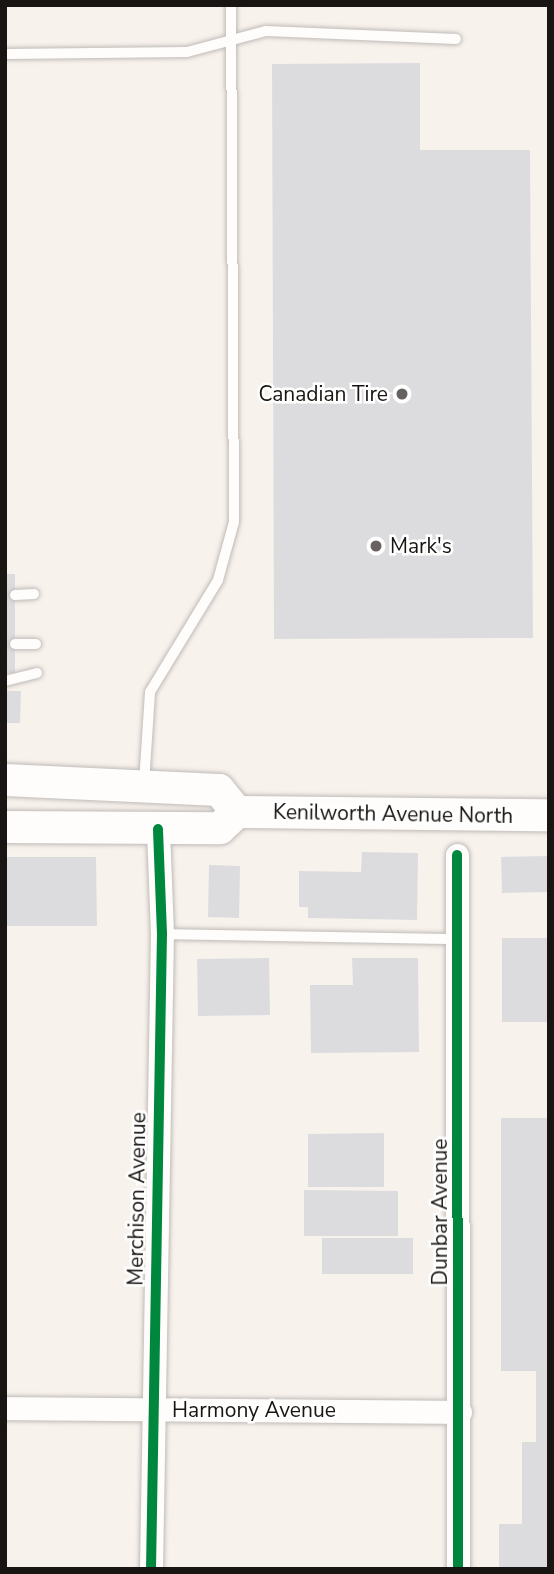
<!DOCTYPE html>
<style>
body{margin:0}
#map{position:relative;width:554px;height:1574px;overflow:hidden;background:#f8f2ed;font-family:"Nunito Sans",sans-serif}
div>[style]{position:absolute}
.building>*{inset:0;background:#dcdcdf}
.roads{filter:drop-shadow(0 0 2px #c0bbb7) drop-shadow(0 0 2px #c0bbb7)}
.lane>*{height:10px;margin:-5px;padding:0 5px;transform-origin:5px;border-radius:5px;background:#fefdfc}
.street>*{height:23px;margin:-11.5px;padding:0 11.5px;transform-origin:11.5px;border-radius:11.5px;background:#fefdfc}
.secondary>*{height:32px;margin:-16px;padding:0 16px;transform-origin:16px;border-radius:16px;background:#fefdfc}
.cycleway>*{height:10px;margin:-5px;padding:0 5px;transform-origin:5px;border-radius:5px;background:#00873e}
.dots>*{width:19px;height:19px;translate:-50% -50%;box-sizing:border-box;border:4px solid #fff;border-radius:50%}
span{translate:-50% -50%;white-space:nowrap;text-align:center;line-height:1.15;-webkit-text-stroke:5px #fff;paint-order:stroke}
.poi-label{font-size:21px;color:#191512}
.right{translate:-100% -50%;text-align:right}
.left{translate:0 -50%;text-align:left}
.street-label{font-size:21px;color:#191512}
.frame{position:absolute;inset:0;border:7px solid #191512;pointer-events:none}
</style>
<div id="map">
<div class="building">
<i style="clip-path:polygon(420px 63px,420px 150px,530px 150px,533px 638px,274px 639px,272px 64px)"></i>
<i style="clip-path:polygon(5px 574px,15px 574px,15px 673px,5px 673px)"></i>
<i style="clip-path:polygon(5px 691px,21px 691px,20px 723px,5px 723px)"></i>
<i style="clip-path:polygon(362px 852px,418px 853px,417px 920px,308px 918px,308px 907px,299px 907px,299px 871px,361px 872px)"></i>
<i style="clip-path:polygon(549px 856px,549px 892px,502px 893px,501px 857px)"></i>
<i style="clip-path:polygon(5px 857px,96px 857px,97px 926px,5px 926px)"></i>
<i style="clip-path:polygon(209px 865px,240px 866px,239px 918px,208px 917px)"></i>
<i style="clip-path:polygon(502px 938px,549px 938px,549px 1022px,502px 1022px)"></i>
<i style="clip-path:polygon(269px 958px,270px 1015px,198px 1016px,197px 959px)"></i>
<i style="clip-path:polygon(352px 958px,418px 958px,419px 1052px,311px 1053px,310px 985px,353px 985px)"></i>
<i style="clip-path:polygon(501px 1118px,549px 1118px,549px 1569px,499px 1569px,499px 1524px,522px 1524px,522px 1442px,536px 1442px,536px 1371px,501px 1371px)"></i>
<i style="clip-path:polygon(384px 1133px,384px 1187px,308px 1187px,308px 1134px)"></i>
<i style="clip-path:polygon(304px 1190px,398px 1191px,398px 1236px,304px 1236px)"></i>
<i style="clip-path:polygon(322px 1238px,413px 1238px,413px 1274px,322px 1274px)"></i>
</div>
<div class="roads">
<div class="lane">
<i style="left:5px;top:54px;width:182px;rotate:-0.6deg"></i>
<i style="left:187px;top:52px;width:82px;rotate:-14.9deg"></i>
<i style="left:266px;top:31px;width:190px;rotate:2.4deg"></i>
<i style="left:15px;top:595px;width:19px;rotate:-3deg"></i>
<i style="left:15px;top:644px;width:21px"></i>
<i style="left:5px;top:681px;width:33px;rotate:-14deg"></i>
<i style="left:144px;top:783px;width:91px;rotate:-86.2deg"></i>
<i style="left:150px;top:692px;width:131px;rotate:-58.7deg"></i>
<i style="left:218px;top:580px;width:60px;rotate:-74.6deg"></i>
<i style="left:234px;top:522px;width:517px;rotate:-90.33deg"></i>
<i style="left:162px;top:934px;width:295px;rotate:1deg"></i>
</div>
<div class="street">
<i style="left:457px;top:855px;width:714px;rotate:89.92deg"></i>
<i style="left:5px;top:1408px;width:455px;rotate:0.5deg"></i>
<i style="left:151px;top:1569px;width:635px;rotate:-89.01deg"></i>
<i style="left:162px;top:934px;width:105px;rotate:-92.2deg"></i>
</div>
<div class="secondary">
<i style="left:5px;top:780px;width:214px;rotate:2.7deg"></i>
<i style="left:219px;top:790px;width:28px;rotate:51deg"></i>
<i style="left:5px;top:827px;width:215px;rotate:0.3deg"></i>
<i style="left:220px;top:828px;width:23px;rotate:-43deg"></i>
<i style="left:237px;top:812px;width:312px;rotate:0.6deg"></i>
</div>
</div>
<div class="cycleway">
<i style="left:457px;top:855px;width:714px;rotate:89.92deg"></i>
<i style="left:151px;top:1569px;width:635px;rotate:-89.01deg"></i>
<i style="left:162px;top:934px;width:105px;rotate:-92.2deg"></i>
</div>
<div class="dots">
<i style="left:402px;top:394px;background:#67625f"></i>
<i style="left:376px;top:546px;background:#67625f"></i>
</div>
<div class="poi-label">
<span class="right" style="left:388px;top:394px">Canadian Tire</span>
<span class="left" style="left:390px;top:546px">Mark's</span>
</div>
<div class="street-label">
<span style="left:393px;top:814px;rotate:1deg">Kenilworth Avenue North</span>
<span style="left:137px;top:1199px;rotate:-89deg">Merchison Avenue</span>
<span style="left:440px;top:1212px;rotate:-90deg">Dunbar Avenue</span>
<span style="left:254px;top:1410px">Harmony Avenue</span>
</div>
<div class="frame"></div>
</div>
